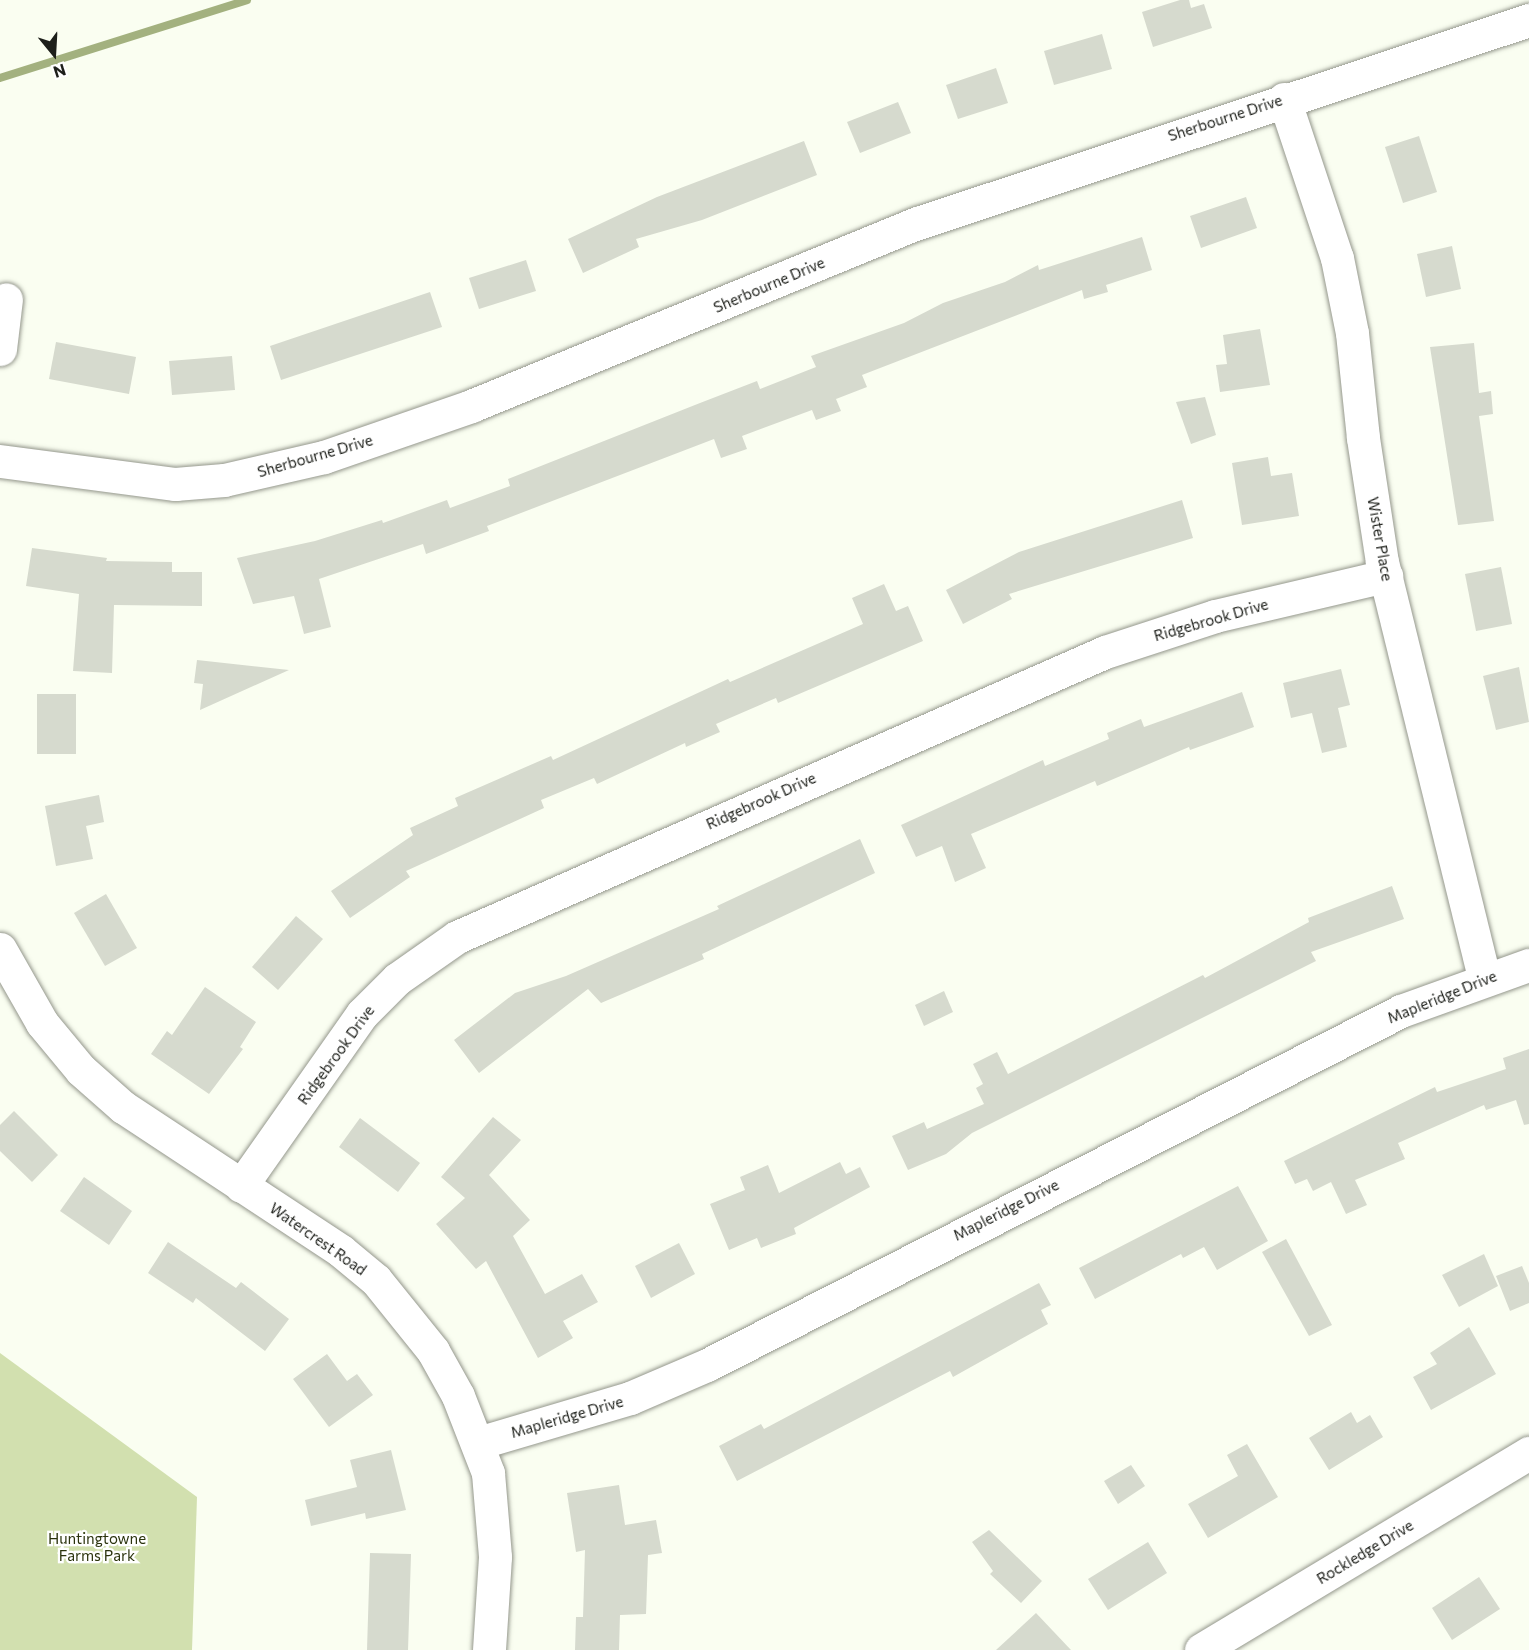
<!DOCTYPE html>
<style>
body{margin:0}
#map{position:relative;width:1529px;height:1650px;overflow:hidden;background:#fafef1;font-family:Commissioner,sans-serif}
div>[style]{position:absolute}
.green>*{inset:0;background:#d2e0af}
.stream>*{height:8px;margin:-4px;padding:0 4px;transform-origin:4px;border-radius:4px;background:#a3b17f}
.building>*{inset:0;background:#d6dace}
.roads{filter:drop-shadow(0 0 2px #94978c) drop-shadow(0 0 2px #94978c)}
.minor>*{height:33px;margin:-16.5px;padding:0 16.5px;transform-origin:16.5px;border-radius:16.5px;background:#fff}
span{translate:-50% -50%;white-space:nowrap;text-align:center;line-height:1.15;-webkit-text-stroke:4.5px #fff;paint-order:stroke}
.street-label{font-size:15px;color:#1d1f1a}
.park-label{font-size:15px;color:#2b330d}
.north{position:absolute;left:24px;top:24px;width:60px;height:60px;-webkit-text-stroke:4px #fff;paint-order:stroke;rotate:162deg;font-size:16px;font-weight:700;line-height:24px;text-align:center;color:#1d1f1a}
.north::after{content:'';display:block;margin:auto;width:21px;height:27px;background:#1d1f1a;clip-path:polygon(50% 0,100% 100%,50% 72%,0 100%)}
</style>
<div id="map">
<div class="green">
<i style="clip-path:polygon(0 1353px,197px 1497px,192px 1650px,0 1650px)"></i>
</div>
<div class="stream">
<i style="left:0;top:78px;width:259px;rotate:-17.5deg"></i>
</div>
<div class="building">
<i style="clip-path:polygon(1180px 0,1189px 0,1191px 8px,1204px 4px,1212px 28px,1153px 47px,1142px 12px)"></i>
<i style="clip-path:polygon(1102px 34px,1112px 69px,1054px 85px,1044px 51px)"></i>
<i style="clip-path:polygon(996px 68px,1008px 103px,958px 119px,946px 85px)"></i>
<i style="clip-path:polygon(898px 102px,911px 133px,860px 153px,847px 122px)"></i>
<i style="clip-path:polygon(1419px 136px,1437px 192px,1403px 203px,1385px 147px)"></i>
<i style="clip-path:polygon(804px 141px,817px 175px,702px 220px,636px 239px,639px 247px,583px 273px,568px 239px,657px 197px)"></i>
<i style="clip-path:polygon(1246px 197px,1257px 228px,1201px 248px,1190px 216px)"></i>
<i style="clip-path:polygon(1142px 237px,1152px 270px,1106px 285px,1108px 292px,1084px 299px,1082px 290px,862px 375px,867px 387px,836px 399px,841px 411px,816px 420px,812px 410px,742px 436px,747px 449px,721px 458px,714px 439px,487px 526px,489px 531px,426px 554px,423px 544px,319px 579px,331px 627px,304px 634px,294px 596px,253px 604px,237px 558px,315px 541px,382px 520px,383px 523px,447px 500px,450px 508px,510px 486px,508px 479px,700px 403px,757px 381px,760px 389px,816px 367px,811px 356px,904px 323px,943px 303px,1005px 282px,1038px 265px,1039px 270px)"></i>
<i style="clip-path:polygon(1452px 246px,1461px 289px,1426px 297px,1417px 254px)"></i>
<i style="clip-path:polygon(526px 260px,536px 291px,479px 309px,469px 278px)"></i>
<i style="clip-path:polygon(430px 292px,442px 327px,281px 380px,270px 346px)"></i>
<i style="clip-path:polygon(1260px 329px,1270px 385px,1220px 392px,1216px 365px,1227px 364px,1223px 335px)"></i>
<i style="clip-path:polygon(56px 342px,136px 357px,129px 394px,49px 379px)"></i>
<i style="clip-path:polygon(1474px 343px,1479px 393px,1491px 391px,1493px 414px,1479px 416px,1494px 521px,1458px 525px,1430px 347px)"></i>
<i style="clip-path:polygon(232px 356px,235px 390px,172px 395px,169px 361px)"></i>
<i style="clip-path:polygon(1205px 397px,1216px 435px,1191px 444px,1176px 402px)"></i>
<i style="clip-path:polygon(1268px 457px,1271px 476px,1292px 473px,1299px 516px,1242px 525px,1232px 463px)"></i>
<i style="clip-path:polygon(1182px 500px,1193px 538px,1009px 594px,1012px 599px,963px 624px,946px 590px,1019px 552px)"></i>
<i style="clip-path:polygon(32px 548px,107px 558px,106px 561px,172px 562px,172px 572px,202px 572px,202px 606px,114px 605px,112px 673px,73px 671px,79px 594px,26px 586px)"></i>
<i style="clip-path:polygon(1501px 567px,1512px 624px,1476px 631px,1465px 574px)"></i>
<i style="clip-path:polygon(884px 584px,896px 611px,908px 606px,923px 641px,778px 703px,776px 698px,716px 724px,720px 732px,686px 747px,685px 743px,597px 784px,594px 778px,541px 800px,544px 808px,406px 871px,410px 877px,350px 918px,331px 891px,413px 835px,410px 828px,458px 806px,455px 798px,551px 756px,553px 760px,728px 679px,730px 682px,863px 624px,852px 598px)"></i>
<i style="clip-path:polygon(197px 660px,289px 670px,200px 710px,203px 684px,194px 683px)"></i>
<i style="clip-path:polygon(1519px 667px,1529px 722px,1496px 730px,1483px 676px)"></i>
<i style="clip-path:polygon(1341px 669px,1350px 705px,1338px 708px,1347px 747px,1322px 753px,1312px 713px,1291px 718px,1283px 683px)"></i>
<i style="clip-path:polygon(1242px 692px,1254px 727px,1190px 750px,1189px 747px,1097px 786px,1095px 781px,971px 834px,986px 868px,955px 882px,942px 846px,916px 857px,901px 825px,1043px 760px,1045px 766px,1109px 739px,1107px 733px,1141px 719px,1144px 727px)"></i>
<i style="clip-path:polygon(37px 694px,76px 694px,76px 754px,37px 754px)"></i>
<i style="clip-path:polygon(99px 795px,104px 822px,86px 826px,93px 859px,56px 866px,45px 806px)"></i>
<i style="clip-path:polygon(860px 839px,875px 873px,702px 954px,704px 959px,601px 1003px,588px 989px,479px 1073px,454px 1040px,515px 993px,566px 976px,719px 909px,717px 906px)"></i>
<i style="clip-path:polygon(1392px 886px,1404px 919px,1311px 952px,1316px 961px,972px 1133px,946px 1154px,908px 1170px,892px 1136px,924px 1122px,927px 1129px,984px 1104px,976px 1088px,983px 1084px,973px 1064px,997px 1052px,1008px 1074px,1203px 975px,1205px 978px,1309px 922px,1308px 918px)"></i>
<i style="clip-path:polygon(106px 894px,137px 948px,105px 966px,74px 913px)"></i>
<i style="clip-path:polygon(296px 916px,323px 939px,278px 990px,252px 967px)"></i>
<i style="clip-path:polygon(205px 987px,256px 1022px,240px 1047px,243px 1049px,209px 1094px,151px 1054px,167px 1031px,172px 1035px)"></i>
<i style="clip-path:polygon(944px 991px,953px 1012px,924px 1026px,915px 1005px)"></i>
<i style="clip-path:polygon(1529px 1049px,1529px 1124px,1524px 1125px,1516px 1100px,1486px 1110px,1484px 1105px,1398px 1143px,1405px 1159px,1355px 1180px,1367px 1205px,1346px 1214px,1331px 1182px,1313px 1191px,1307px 1179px,1295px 1184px,1284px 1161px,1435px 1087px,1437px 1092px,1506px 1069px,1503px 1058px)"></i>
<i style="clip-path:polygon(14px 1111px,58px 1155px,32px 1182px,0 1151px,0 1125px)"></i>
<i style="clip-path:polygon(493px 1117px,521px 1140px,489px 1175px,530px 1220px,513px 1236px,545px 1294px,582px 1274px,598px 1302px,563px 1321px,573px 1338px,538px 1358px,486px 1261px,476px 1269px,436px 1224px,465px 1198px,441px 1177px)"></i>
<i style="clip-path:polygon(360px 1118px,420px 1163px,398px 1192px,339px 1147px)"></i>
<i style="clip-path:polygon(840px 1162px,846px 1174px,860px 1167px,870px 1187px,794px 1228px,796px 1234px,761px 1248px,757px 1238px,729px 1250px,710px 1204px,745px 1190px,740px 1177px,768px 1165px,779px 1193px)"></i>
<i style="clip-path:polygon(84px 1177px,132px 1211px,109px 1245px,60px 1211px)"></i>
<i style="clip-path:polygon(1238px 1186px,1268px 1241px,1217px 1270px,1204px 1247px,1183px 1258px,1181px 1254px,1095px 1299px,1079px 1268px)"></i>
<i style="clip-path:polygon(1286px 1239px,1332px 1325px,1309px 1336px,1262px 1252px)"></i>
<i style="clip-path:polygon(168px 1242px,236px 1288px,241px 1282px,289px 1319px,265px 1351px,196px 1298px,193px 1303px,148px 1273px)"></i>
<i style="clip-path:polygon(679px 1243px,695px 1274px,651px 1298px,635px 1266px)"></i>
<i style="clip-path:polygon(1484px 1254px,1498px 1286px,1459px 1307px,1442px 1275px)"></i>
<i style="clip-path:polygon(1522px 1266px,1529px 1283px,1529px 1303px,1510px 1311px,1496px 1276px)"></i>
<i style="clip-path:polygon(1039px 1283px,1051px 1305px,1041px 1310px,1048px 1324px,953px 1377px,950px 1371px,737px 1481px,719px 1446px,761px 1424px,764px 1429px)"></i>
<i style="clip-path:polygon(1469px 1327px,1496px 1374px,1431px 1410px,1413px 1377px,1437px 1364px,1430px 1353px)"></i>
<i style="clip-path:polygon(327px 1354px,347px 1381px,357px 1374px,373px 1395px,329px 1427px,293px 1379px)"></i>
<i style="clip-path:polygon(1351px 1412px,1357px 1423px,1370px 1415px,1383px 1437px,1329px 1470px,1309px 1438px)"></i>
<i style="clip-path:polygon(1247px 1444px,1278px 1497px,1208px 1538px,1188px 1504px,1238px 1476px,1227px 1455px)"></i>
<i style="clip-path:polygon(391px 1450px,406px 1510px,366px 1519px,365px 1513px,311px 1526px,305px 1500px,357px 1487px,350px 1460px)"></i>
<i style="clip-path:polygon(1131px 1465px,1145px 1486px,1118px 1504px,1104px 1481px)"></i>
<i style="clip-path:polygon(619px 1485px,625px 1525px,656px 1520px,662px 1553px,648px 1555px,646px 1614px,620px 1615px,619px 1650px,575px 1650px,576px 1617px,583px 1617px,585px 1550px,576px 1552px,567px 1493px)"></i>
<i style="clip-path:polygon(989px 1530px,1042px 1581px,1021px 1603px,990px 1574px,993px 1571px,972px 1542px)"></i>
<i style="clip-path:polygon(1148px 1542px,1167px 1573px,1108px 1610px,1088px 1579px)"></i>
<i style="clip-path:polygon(370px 1553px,411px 1554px,408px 1650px,367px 1650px)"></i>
<i style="clip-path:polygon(1479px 1577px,1500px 1609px,1452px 1640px,1432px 1608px)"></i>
<i style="clip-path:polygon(1036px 1613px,1071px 1650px,996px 1650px)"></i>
</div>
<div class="roads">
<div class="minor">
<i style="left:1284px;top:99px;width:168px;rotate:71.6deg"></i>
<i style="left:1337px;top:258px;width:76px;rotate:78.7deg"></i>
<i style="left:1352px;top:333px;width:106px;rotate:84deg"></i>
<i style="left:1363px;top:438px;width:125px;rotate:81.3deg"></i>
<i style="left:1382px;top:562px;width:428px;rotate:76.2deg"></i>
<i style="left:0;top:349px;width:50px;rotate:-83.2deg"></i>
<i style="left:0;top:461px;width:177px;rotate:7.5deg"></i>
<i style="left:175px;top:484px;width:49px;rotate:-4.7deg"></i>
<i style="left:224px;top:480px;width:103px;rotate:-13deg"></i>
<i style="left:324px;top:457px;width:156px;rotate:-19.1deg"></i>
<i style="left:471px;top:406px;width:483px;rotate:-22.3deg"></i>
<i style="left:918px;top:223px;width:644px;rotate:-18.38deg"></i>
<i style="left:0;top:949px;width:85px;rotate:60.4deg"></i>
<i style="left:42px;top:1023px;width:61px;rotate:50.3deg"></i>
<i style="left:81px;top:1070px;width:56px;rotate:41.4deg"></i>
<i style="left:123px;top:1107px;width:261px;rotate:33.4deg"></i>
<i style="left:341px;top:1251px;width:45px;rotate:39.6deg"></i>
<i style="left:376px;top:1280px;width:91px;rotate:51.2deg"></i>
<i style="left:433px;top:1351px;width:51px;rotate:60.9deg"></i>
<i style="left:458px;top:1396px;width:83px;rotate:68.7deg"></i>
<i style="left:488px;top:1473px;width:84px;rotate:85.2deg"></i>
<i style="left:495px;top:1557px;width:93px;rotate:93.7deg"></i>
<i style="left:241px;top:1186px;width:210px;rotate:-54.9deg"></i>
<i style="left:362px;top:1014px;width:49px;rotate:-45deg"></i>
<i style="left:397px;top:979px;width:73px;rotate:-35deg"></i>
<i style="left:457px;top:937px;width:708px;rotate:-23.74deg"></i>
<i style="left:1105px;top:652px;width:116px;rotate:-18.1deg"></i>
<i style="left:1215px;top:616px;width:176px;rotate:-13.2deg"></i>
<i style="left:478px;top:1443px;width:159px;rotate:-16.5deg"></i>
<i style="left:630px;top:1398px;width:84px;rotate:-23.2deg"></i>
<i style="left:707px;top:1365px;width:779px;rotate:-27.03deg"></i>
<i style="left:1401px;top:1011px;width:136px;rotate:-19.8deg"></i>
<i style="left:1201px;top:1650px;width:383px;rotate:-31deg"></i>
</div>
</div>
<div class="street-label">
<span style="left:1225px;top:118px;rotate:-18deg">Sherbourne Drive</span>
<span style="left:769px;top:285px;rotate:-23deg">Sherbourne Drive</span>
<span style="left:315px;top:456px;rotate:-16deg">Sherbourne Drive</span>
<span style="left:1380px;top:539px;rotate:80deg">Wister Place</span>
<span style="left:1211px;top:620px;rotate:-16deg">Ridgebrook Drive</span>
<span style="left:761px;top:801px;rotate:-24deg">Ridgebrook Drive</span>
<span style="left:1442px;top:997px;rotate:-22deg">Mapleridge Drive</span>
<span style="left:336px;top:1055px;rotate:-54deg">Ridgebrook Drive</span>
<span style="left:1006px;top:1210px;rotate:-27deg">Mapleridge Drive</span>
<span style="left:318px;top:1239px;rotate:35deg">Watercrest Road</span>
<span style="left:567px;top:1417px;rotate:-16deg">Mapleridge Drive</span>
<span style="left:1365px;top:1552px;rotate:-31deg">Rockledge Drive</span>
</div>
<div class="park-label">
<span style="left:97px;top:1547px">Huntingtowne<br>Farms Park</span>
</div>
<div class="north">N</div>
</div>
